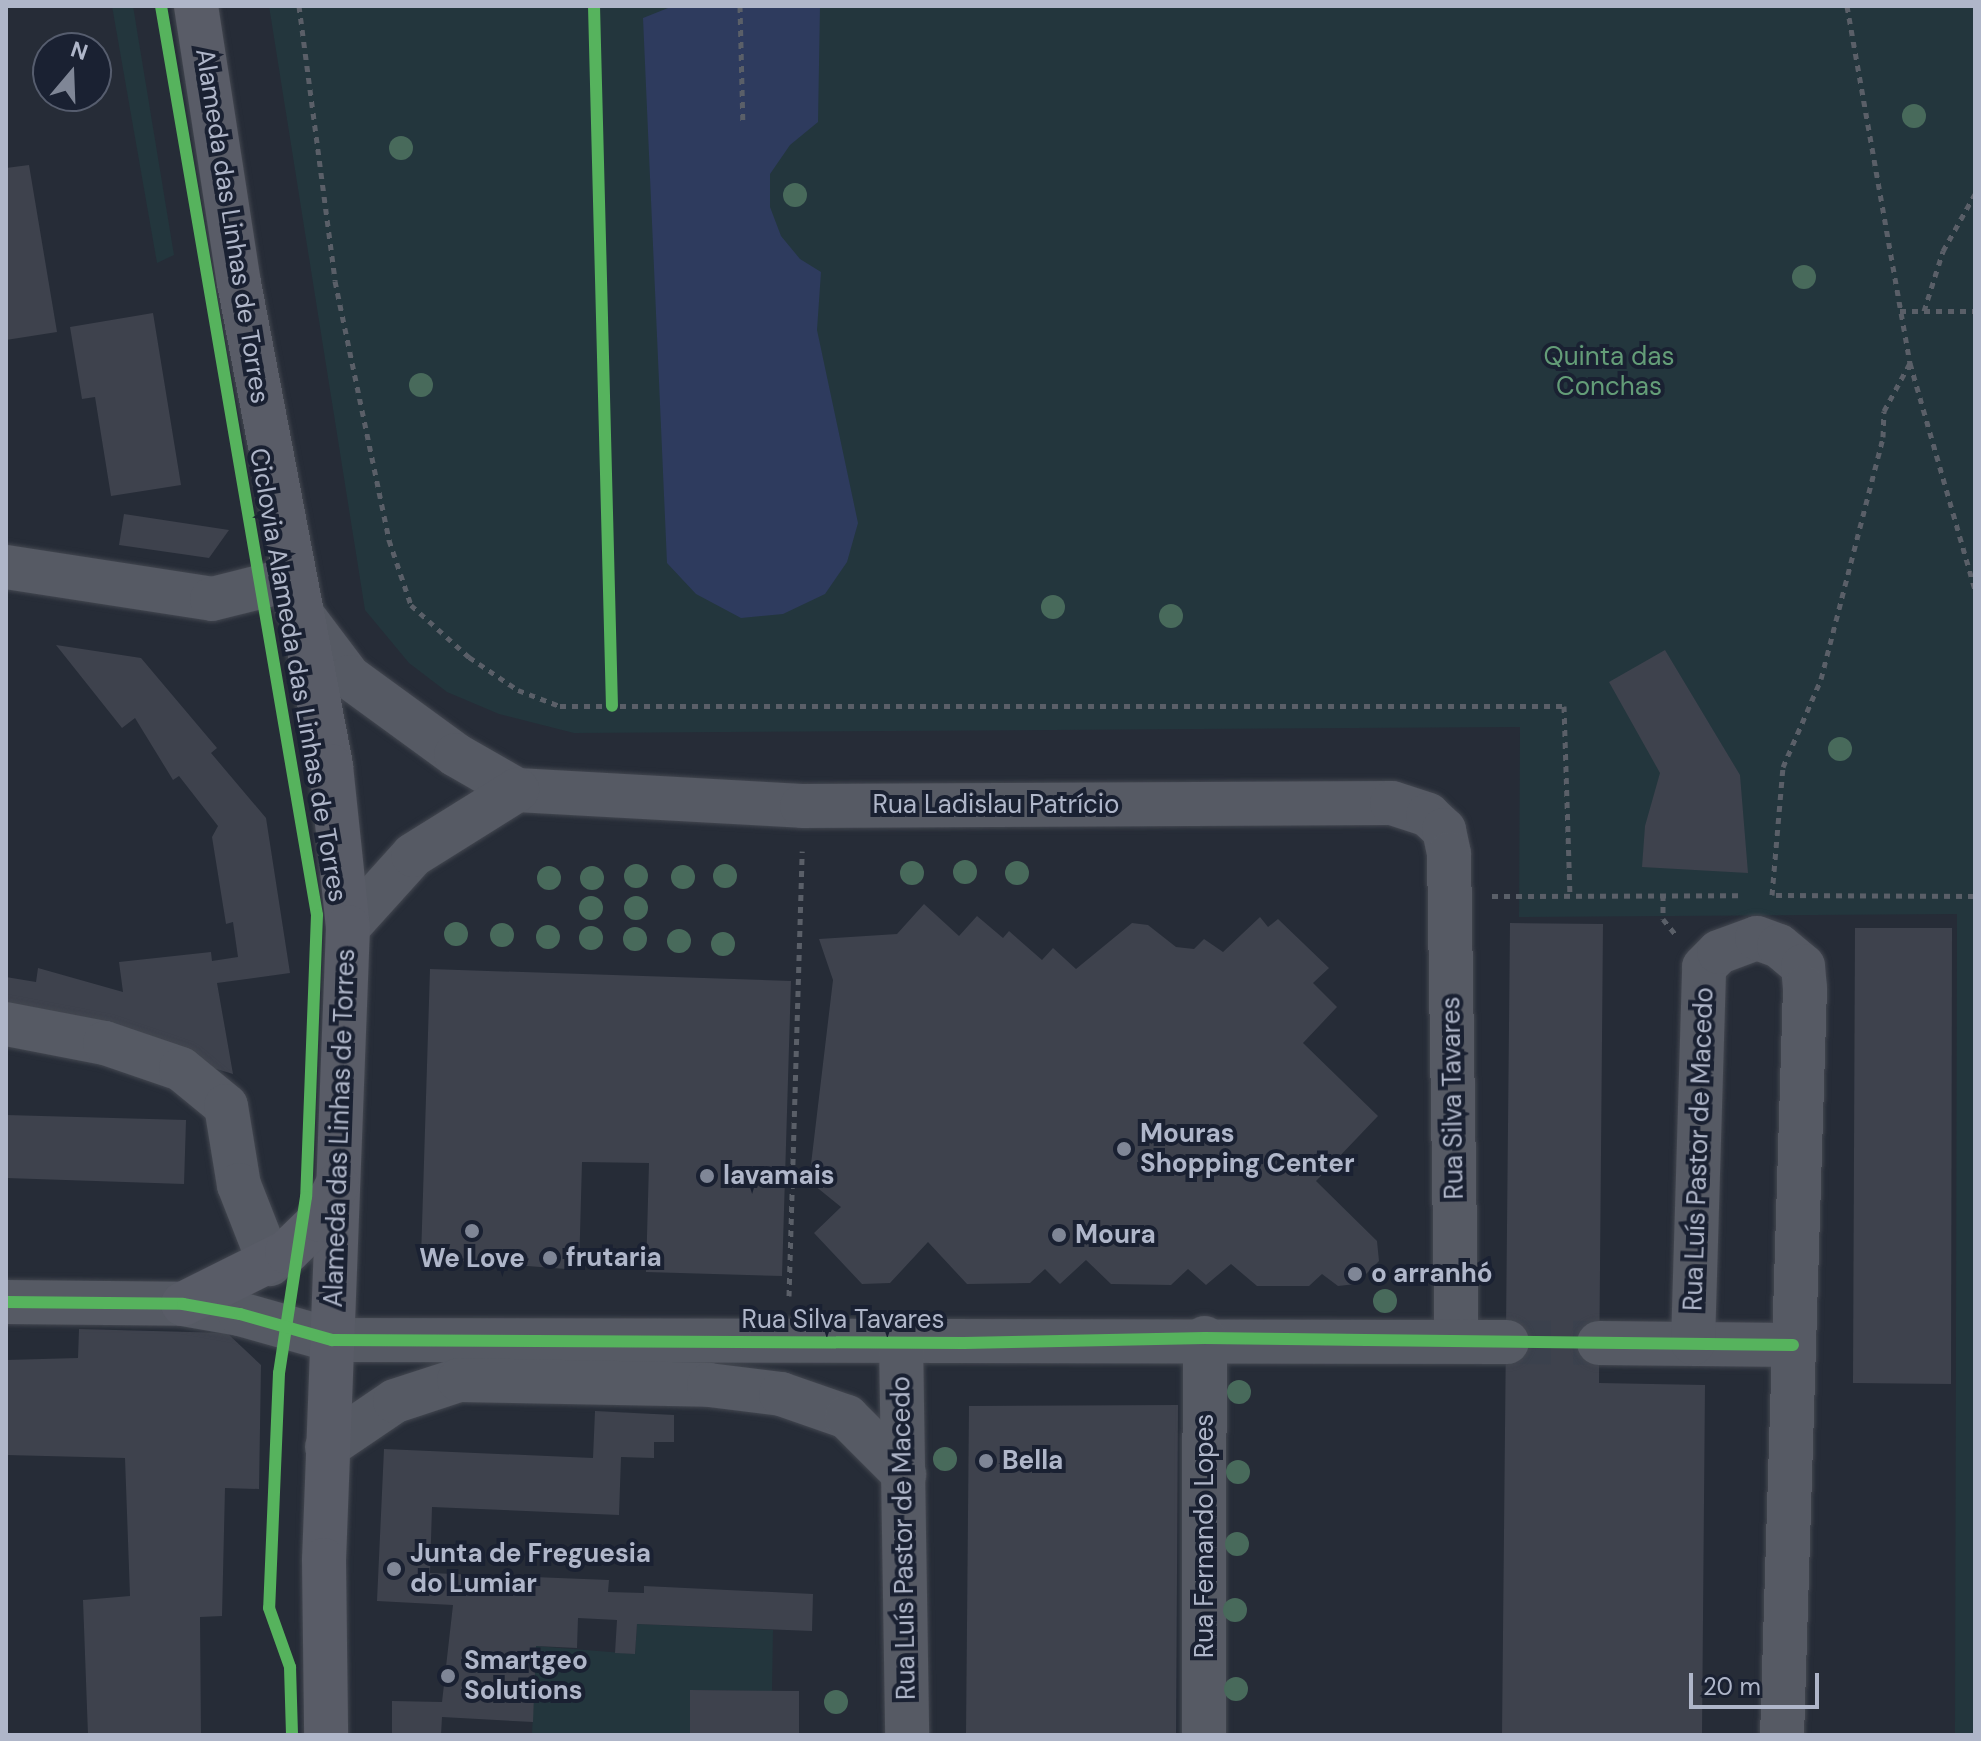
<!DOCTYPE html>
<meta charset="utf-8">
<style>
body{margin:0}
#map{position:relative;width:1981px;height:1741px;overflow:hidden;background:#262c37;font-family:"DM Sans",sans-serif}
div>[style]{position:absolute}
.green>*{inset:0;background:#23363d}
.water>*{inset:0;background:#2e3b5e}
.building>*{inset:0;background:#3e424d}
.minor-tunnel>*{height:44px;margin-top:-22px;transform-origin:0;background:repeating-linear-gradient(90deg,#3b414d 0 44px,transparent 0 66px)}
.path>*{height:5px;margin-top:-2.5px;transform-origin:0;background:repeating-linear-gradient(90deg,#5a5f68 0 6px,transparent 0 12px)}
.roads{filter:drop-shadow(0 0 2px #434750) drop-shadow(0 0 2px #434750)}
.minor>*{height:44px;margin:-22px;padding:0 22px;transform-origin:22px;border-radius:22px;background:#565a64}
.major>*{height:44px;margin:-22px;padding:0 22px;transform-origin:22px;border-radius:22px;background:#595c67}
.cycleway>*{height:12px;margin:-6px;padding:0 6px;transform-origin:6px;border-radius:6px;background:#56b35d}
.trees>*{width:24px;height:24px;margin:-12px;border-radius:50%;background:#486a5b}
.dots>*{width:22px;height:22px;translate:-50% -50%;box-sizing:border-box;border:4px solid #1a2132;border-radius:50%}
span{translate:-50% -50%;white-space:nowrap;text-align:center;line-height:1.15;-webkit-text-stroke:8px #1a2132;paint-order:stroke}
.street-label{font-size:26px;color:#afb6c9}
.park-label{font-size:26px;color:#649d78}
.poi-label{font-size:26px;color:#afb6c9;font-weight:700}
.left{translate:0 -50%;text-align:left}
.frame{position:absolute;inset:0;border:8px solid #afb6c9;pointer-events:none}
.north{position:absolute;left:32px;top:32px;width:80px;height:80px;box-sizing:border-box;background:#1a2132;border:2px solid #565d6e;border-radius:50%;rotate:19deg;font-size:22px;font-weight:700;line-height:32px;text-align:center;color:#afb6c9}
.north::after{content:'';display:block;margin:auto;width:28px;height:36px;background:#7f8696;clip-path:polygon(50% 0,100% 100%,50% 72%,0 100%)}
.scale{position:absolute;left:1689px;top:1673px;width:130px;height:36px;box-sizing:border-box;border:4px solid #afb6c9;border-top:0;padding-left:10px;font-size:24px;line-height:28px;white-space:nowrap;color:#afb6c9;-webkit-text-stroke:6px #1a2132;paint-order:stroke}
</style>
<div id="map">
<div class="green">
<i style="clip-path:polygon(112px 6px,133px 6px,174px 255px,157px 263px)"></i>
<i style="clip-path:polygon(269px 6px,1975px 6px,1975px 1735px,1955px 1735px,1957px 914px,1519px 917px,1520px 727px,574px 733px,499px 714px,447px 692px,409px 663px,365px 610px)"></i>
<i style="clip-path:polygon(637px 1624px,773px 1630px,772px 1691px,691px 1690px,690px 1735px,532px 1735px,536px 1646px,635px 1654px)"></i>
</div>
<div class="water">
<i style="clip-path:polygon(673px 6px,820px 6px,818px 122px,790px 145px,770px 174px,770px 207px,781px 236px,800px 259px,821px 272px,817px 330px,858px 523px,847px 562px,825px 594px,783px 614px,741px 618px,696px 594px,667px 563px,643px 18px)"></i>
</div>
<div class="building">
<i style="clip-path:polygon(29px 165px,57px 332px,6px 340px,6px 168px)"></i>
<i style="clip-path:polygon(153px 313px,181px 485px,111px 496px,95px 397px,82px 399px,70px 327px)"></i>
<i style="clip-path:polygon(124px 514px,229px 530px,209px 558px,119px 545px)"></i>
<i style="clip-path:polygon(56px 645px,141px 658px,217px 748px,211px 753px,266px 818px,290px 973px,217px 983px,233px 1074px,125px 1041px,6px 1015px,6px 977px,36px 982px,38px 968px,123px 992px,119px 962px,211px 952px,212px 961px,238px 957px,233px 922px,226px 924px,212px 837px,218px 826px,179px 776px,173px 780px,135px 718px,122px 728px)"></i>
<i style="clip-path:polygon(1665px 650px,1740px 775px,1748px 873px,1642px 867px,1645px 826px,1660px 773px,1609px 682px)"></i>
<i style="clip-path:polygon(924px 904px,959px 936px,977px 916px,1003px 938px,1009px 931px,1042px 960px,1053px 948px,1076px 969px,1132px 923px,1148px 925px,1176px 947px,1194px 949px,1204px 939px,1223px 952px,1260px 917px,1268px 927px,1278px 919px,1329px 968px,1313px 983px,1337px 1007px,1303px 1043px,1378px 1116px,1316px 1181px,1377px 1241px,1379px 1261px,1356px 1284px,1338px 1286px,1322px 1274px,1309px 1286px,1257px 1286px,1231px 1264px,1206px 1285px,1188px 1269px,1171px 1285px,1111px 1284px,1086px 1260px,1060px 1284px,1045px 1269px,1030px 1283px,967px 1284px,928px 1242px,890px 1283px,862px 1284px,814px 1233px,841px 1207px,809px 1181px,833px 980px,819px 939px,897px 934px)"></i>
<i style="clip-path:polygon(1510px 923px,1603px 924px,1599px 1383px,1705px 1385px,1702px 1735px,1502px 1735px)"></i>
<i style="clip-path:polygon(1855px 928px,1952px 928px,1951px 1384px,1853px 1383px)"></i>
<i style="clip-path:polygon(430px 969px,791px 981px,782px 1276px,646px 1272px,649px 1163px,582px 1162px,579px 1270px,421px 1258px)"></i>
<i style="clip-path:polygon(6px 1115px,186px 1120px,184px 1184px,6px 1178px)"></i>
<i style="clip-path:polygon(79px 1329px,227px 1333px,261px 1365px,259px 1489px,225px 1488px,222px 1616px,200px 1617px,201px 1735px,88px 1735px,83px 1600px,130px 1596px,125px 1458px,6px 1455px,6px 1360px,78px 1358px)"></i>
<i style="clip-path:polygon(1178px 1405px,1176px 1735px,966px 1735px,969px 1406px)"></i>
<i style="clip-path:polygon(595px 1411px,674px 1415px,674px 1442px,654px 1442px,654px 1458px,621px 1457px,619px 1515px,432px 1507px,430px 1573px,609px 1580px,608px 1592px,644px 1593px,644px 1586px,813px 1594px,812px 1631px,637px 1624px,635px 1654px,615px 1653px,617px 1620px,578px 1618px,577px 1648px,536px 1646px,533px 1722px,442px 1717px,441px 1735px,392px 1735px,392px 1701px,442px 1702px,453px 1605px,377px 1601px,384px 1449px,593px 1458px)"></i>
<i style="clip-path:polygon(690px 1690px,799px 1691px,799px 1735px,690px 1735px)"></i>
</div>
<div class="minor-tunnel">
<i style="left:1507px;top:1342px;width:92px;rotate:0.6deg"></i>
</div>
<div class="path">
<i style="left:299px;top:6px;width:277px;rotate:82.5deg"></i>
<i style="left:335px;top:281px;width:265px;rotate:78.2deg"></i>
<i style="left:389px;top:540px;width:69px;rotate:71.3deg"></i>
<i style="left:411px;top:605px;width:78px;rotate:41.9deg"></i>
<i style="left:469px;top:657px;width:59px;rotate:34deg"></i>
<i style="left:518px;top:690px;width:45px;rotate:20.9deg"></i>
<i style="left:560px;top:706px;width:1004px"></i>
<i style="left:1564px;top:706px;width:188px;rotate:88.2deg"></i>
<i style="left:594px;top:6px;width:700px;rotate:88.53deg"></i>
<i style="left:740px;top:6px;width:119px;rotate:88.6deg"></i>
<i style="left:1847px;top:6px;width:363px;rotate:80deg"></i>
<i style="left:1910px;top:363px;width:236px;rotate:74deg"></i>
<i style="left:1900px;top:311px;width:75px"></i>
<i style="left:1924px;top:311px;width:63px;rotate:-72.4deg"></i>
<i style="left:1943px;top:251px;width:65px;rotate:-60.7deg"></i>
<i style="left:1663px;top:895px;width:24px;rotate:90deg"></i>
<i style="left:1663px;top:919px;width:19px;rotate:51deg"></i>
<i style="left:1772px;top:895px;width:128px;rotate:-85.1deg"></i>
<i style="left:1783px;top:767px;width:96px;rotate:-66.6deg"></i>
<i style="left:1821px;top:679px;width:250px;rotate:-75.6deg"></i>
<i style="left:1883px;top:437px;width:26px;rotate:-88deg"></i>
<i style="left:1884px;top:411px;width:55px;rotate:-61.6deg"></i>
<i style="left:1776px;top:895px;width:199px;rotate:0.3deg"></i>
<i style="left:1492px;top:896px;width:246px;rotate:-0.2deg"></i>
<i style="left:789px;top:1296px;width:445px;rotate:-88.3deg"></i>
</div>
<div class="roads">
<div class="minor">
<i style="left:6px;top:567px;width:208px;rotate:8.8deg"></i>
<i style="left:212px;top:599px;width:82px;rotate:-14deg"></i>
<i style="left:297px;top:608px;width:86px;rotate:53deg"></i>
<i style="left:349px;top:677px;width:132px;rotate:36.1deg"></i>
<i style="left:456px;top:755px;width:70px;rotate:29.8deg"></i>
<i style="left:517px;top:790px;width:285px;rotate:3.2deg"></i>
<i style="left:802px;top:806px;width:590px;rotate:-0.29deg"></i>
<i style="left:1392px;top:803px;width:38px;rotate:18deg"></i>
<i style="left:1428px;top:815px;width:22px;rotate:43deg"></i>
<i style="left:1444px;top:830px;width:25px;rotate:78deg"></i>
<i style="left:1449px;top:854px;width:487px;rotate:89.1deg"></i>
<i style="left:348px;top:927px;width:97px;rotate:-47.9deg"></i>
<i style="left:413px;top:855px;width:123px;rotate:-32deg"></i>
<i style="left:6px;top:1024px;width:101px;rotate:10.9deg"></i>
<i style="left:105px;top:1043px;width:80px;rotate:18.9deg"></i>
<i style="left:181px;top:1069px;width:58px;rotate:39.4deg"></i>
<i style="left:226px;top:1106px;width:80px;rotate:80.7deg"></i>
<i style="left:239px;top:1185px;width:85px;rotate:68.6deg"></i>
<i style="left:6px;top:1302px;width:177px;rotate:0.6deg"></i>
<i style="left:183px;top:1304px;width:58px;rotate:10deg"></i>
<i style="left:240px;top:1314px;width:96px;rotate:15.8deg"></i>
<i style="left:332px;top:1340px;width:1175px;rotate:0.1deg"></i>
<i style="left:901px;top:1341px;width:394px;rotate:89.1deg"></i>
<i style="left:1599px;top:1343px;width:194px;rotate:0.6deg"></i>
<i style="left:1693px;top:1343px;width:376px;rotate:-88.3deg"></i>
<i style="left:1704px;top:967px;width:21px;rotate:-45deg"></i>
<i style="left:1719px;top:952px;width:40px;rotate:-20.2deg"></i>
<i style="left:1757px;top:938px;width:23px;rotate:20deg"></i>
<i style="left:1779px;top:946px;width:31px;rotate:40deg"></i>
<i style="left:1803px;top:966px;width:22px;rotate:85deg"></i>
<i style="left:1805px;top:988px;width:747px;rotate:91.76deg"></i>
<i style="left:327px;top:1447px;width:82px;rotate:-34.1deg"></i>
<i style="left:395px;top:1401px;width:67px;rotate:-18.2deg"></i>
<i style="left:459px;top:1380px;width:250px;rotate:1.1deg"></i>
<i style="left:709px;top:1385px;width:73px;rotate:7.1deg"></i>
<i style="left:781px;top:1394px;width:70px;rotate:19.2deg"></i>
<i style="left:847px;top:1417px;width:81px;rotate:45deg"></i>
<i style="left:1204px;top:1735px;width:397px;rotate:-89.9deg"></i>
</div>
<div class="major">
<i style="left:196px;top:6px;width:280px;rotate:81.2deg"></i>
<i style="left:239px;top:283px;width:492px;rotate:79.2deg"></i>
<i style="left:331px;top:766px;width:162px;rotate:84deg"></i>
<i style="left:348px;top:927px;width:633px;rotate:92.17deg"></i>
<i style="left:324px;top:1560px;width:175px;rotate:89.3deg"></i>
<i style="left:183px;top:1304px;width:116px;rotate:-26.6deg"></i>
<i style="left:287px;top:1252px;width:46px;rotate:-44.1deg"></i>
<i style="left:320px;top:1220px;width:39px;rotate:-64deg"></i>
</div>
</div>
<div class="cycleway">
<i style="left:161px;top:6px;width:922px;rotate:80.26deg"></i>
<i style="left:317px;top:915px;width:282px;rotate:92.2deg"></i>
<i style="left:306px;top:1197px;width:178px;rotate:98.7deg"></i>
<i style="left:279px;top:1373px;width:235px;rotate:92.4deg"></i>
<i style="left:269px;top:1608px;width:63px;rotate:70.4deg"></i>
<i style="left:290px;top:1667px;width:68px;rotate:88.3deg"></i>
<i style="left:594px;top:6px;width:700px;rotate:88.53deg"></i>
<i style="left:6px;top:1302px;width:177px;rotate:0.6deg"></i>
<i style="left:183px;top:1304px;width:58px;rotate:10deg"></i>
<i style="left:240px;top:1314px;width:96px;rotate:15.8deg"></i>
<i style="left:332px;top:1340px;width:632px;rotate:0.27deg"></i>
<i style="left:964px;top:1343px;width:241px;rotate:-1.2deg"></i>
<i style="left:1205px;top:1338px;width:588px;rotate:0.68deg"></i>
</div>
<div class="trees">
<i style="left:1914px;top:116px"></i>
<i style="left:401px;top:148px"></i>
<i style="left:795px;top:195px"></i>
<i style="left:1804px;top:277px"></i>
<i style="left:421px;top:385px"></i>
<i style="left:1053px;top:607px"></i>
<i style="left:1171px;top:616px"></i>
<i style="left:1840px;top:749px"></i>
<i style="left:965px;top:872px"></i>
<i style="left:912px;top:873px"></i>
<i style="left:1017px;top:873px"></i>
<i style="left:636px;top:876px"></i>
<i style="left:725px;top:876px"></i>
<i style="left:683px;top:877px"></i>
<i style="left:549px;top:878px"></i>
<i style="left:592px;top:878px"></i>
<i style="left:591px;top:908px"></i>
<i style="left:636px;top:908px"></i>
<i style="left:456px;top:934px"></i>
<i style="left:502px;top:935px"></i>
<i style="left:548px;top:937px"></i>
<i style="left:591px;top:938px"></i>
<i style="left:635px;top:939px"></i>
<i style="left:679px;top:941px"></i>
<i style="left:723px;top:944px"></i>
<i style="left:1385px;top:1301px"></i>
<i style="left:1239px;top:1392px"></i>
<i style="left:945px;top:1459px"></i>
<i style="left:1238px;top:1472px"></i>
<i style="left:1237px;top:1544px"></i>
<i style="left:1235px;top:1610px"></i>
<i style="left:1236px;top:1689px"></i>
<i style="left:836px;top:1702px"></i>
</div>
<div class="dots">
<i style="left:1124px;top:1149px;background:#7f8696"></i>
<i style="left:707px;top:1176px;background:#7f8696"></i>
<i style="left:472px;top:1231px;background:#7f8696"></i>
<i style="left:1059px;top:1235px;background:#7f8696"></i>
<i style="left:550px;top:1258px;background:#7f8696"></i>
<i style="left:1355px;top:1274px;background:#7f8696"></i>
<i style="left:986px;top:1461px;background:#7f8696"></i>
<i style="left:394px;top:1569px;background:#7f8696"></i>
<i style="left:448px;top:1676px;background:#7f8696"></i>
</div>
<div class="street-label">
<span style="left:232px;top:226px;rotate:81deg">Alameda das Linhas de Torres</span>
<span style="left:298px;top:675px;rotate:80deg">Ciclovia Alameda das Linhas de Torres</span>
<span style="left:996px;top:805px">Rua Ladislau Patrício</span>
<span style="left:1453px;top:1098px;rotate:-91deg">Rua Silva Tavares</span>
<span style="left:340px;top:1128px;rotate:-88deg">Alameda das Linhas de Torres</span>
<span style="left:1699px;top:1149px;rotate:-88deg">Rua Luís Pastor de Macedo</span>
<span style="left:843px;top:1320px">Rua Silva Tavares</span>
<span style="left:1205px;top:1536px;rotate:-90deg">Rua Fernando Lopes</span>
<span style="left:904px;top:1538px;rotate:-91deg">Rua Luís Pastor de Macedo</span>
</div>
<div class="park-label">
<span style="left:1609px;top:372px">Quinta das<br>Conchas</span>
</div>
<div class="poi-label">
<span class="left" style="left:1140px;top:1149px">Mouras<br>Shopping Center</span>
<span class="left" style="left:723px;top:1176px">lavamais</span>
<span class="left" style="left:1075px;top:1235px">Moura</span>
<span class="left" style="left:566px;top:1258px">frutaria</span>
<span style="left:472px;top:1259px">We Love</span>
<span class="left" style="left:1371px;top:1274px">o arranhó</span>
<span class="left" style="left:1002px;top:1461px">Bella</span>
<span class="left" style="left:410px;top:1569px">Junta de Freguesia<br>do Lumiar</span>
<span class="left" style="left:464px;top:1676px">Smartgeo<br>Solutions</span>
</div>
<div class="frame"></div>
<div class="north">N</div>
<div class="scale">20 m</div>
</div>
